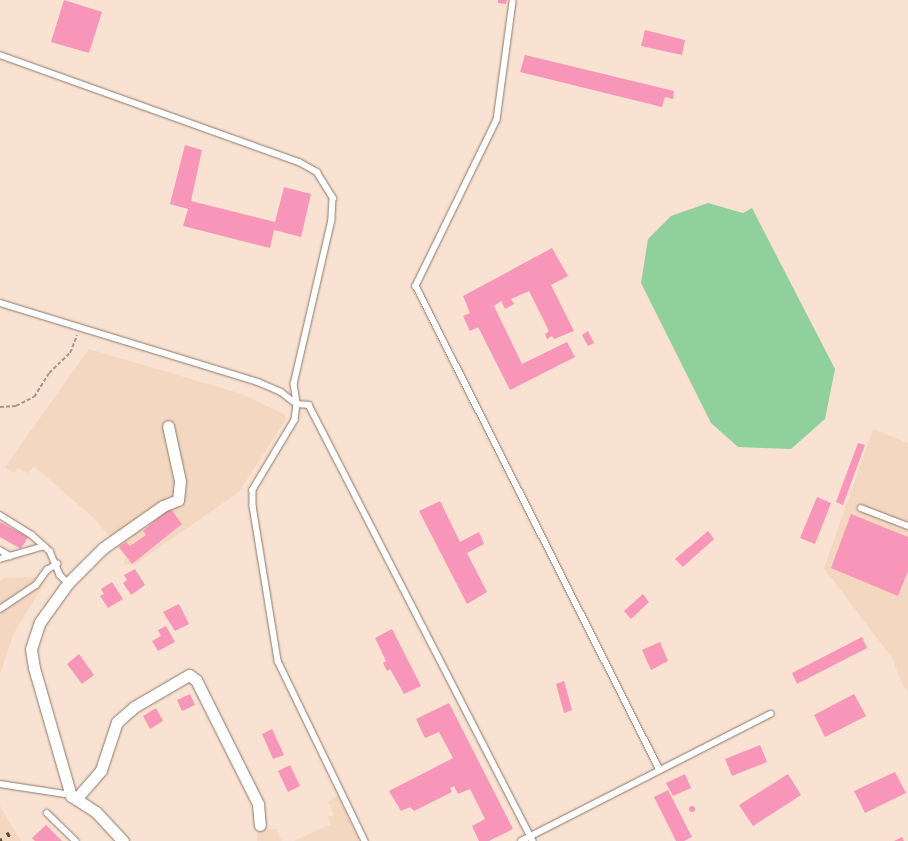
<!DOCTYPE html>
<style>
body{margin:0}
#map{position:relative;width:908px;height:841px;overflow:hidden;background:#f9e2d2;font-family:Inter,sans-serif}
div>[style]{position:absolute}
.built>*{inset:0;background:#f4d7c1}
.green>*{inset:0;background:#8fd09d}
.building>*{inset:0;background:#f796b9}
.round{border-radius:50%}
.path>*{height:1.5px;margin-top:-0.75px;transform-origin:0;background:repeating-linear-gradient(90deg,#a69589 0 4px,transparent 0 6px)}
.roads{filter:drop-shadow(0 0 1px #8d786a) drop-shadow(0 0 1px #8d786a)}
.lane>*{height:5.5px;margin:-2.75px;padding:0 2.75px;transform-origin:2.75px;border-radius:2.75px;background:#fff}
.street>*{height:11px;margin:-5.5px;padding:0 5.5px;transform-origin:5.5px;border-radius:5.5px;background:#fff}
.rail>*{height:3px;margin-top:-1.5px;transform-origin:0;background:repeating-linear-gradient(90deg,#574b43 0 5px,transparent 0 10px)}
span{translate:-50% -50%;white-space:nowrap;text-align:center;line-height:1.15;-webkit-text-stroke:3.5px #f9e2d2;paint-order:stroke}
</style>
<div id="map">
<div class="built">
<i style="clip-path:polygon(89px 349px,242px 394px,284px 414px,286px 419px,239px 492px,134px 565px,123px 564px,126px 558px,96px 520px,34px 466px,28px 473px,18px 468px,13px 473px,5px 467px)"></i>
<i style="clip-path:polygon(873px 429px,908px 443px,908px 691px,903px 686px,892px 658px,824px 568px)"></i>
<i style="clip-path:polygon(36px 577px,45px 582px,13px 635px,0 674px,0 581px,3px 578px)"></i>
<i style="clip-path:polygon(338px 796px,359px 841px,294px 841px,331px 824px,328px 817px,334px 814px,328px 802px)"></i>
<i style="clip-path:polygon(0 806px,13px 828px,21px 841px,0 841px)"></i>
<i style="clip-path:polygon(264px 829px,276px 829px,282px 841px,257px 841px,257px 831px)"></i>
</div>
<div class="green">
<i style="clip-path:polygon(708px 203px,743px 213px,752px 208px,835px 369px,825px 419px,791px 449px,738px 447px,711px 423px,641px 283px,648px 239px,671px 216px)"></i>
</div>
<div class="building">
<i style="clip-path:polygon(64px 0,102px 12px,89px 53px,51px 42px)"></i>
<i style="clip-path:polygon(498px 0,507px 0,506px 4px,498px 3px)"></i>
<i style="clip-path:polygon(645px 30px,685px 40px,682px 55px,641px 46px)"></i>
<i style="clip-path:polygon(525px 55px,674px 91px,673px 99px,665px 97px,662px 107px,520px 72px)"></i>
<i style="clip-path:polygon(185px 145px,202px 150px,191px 201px,275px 222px,284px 187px,311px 194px,301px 237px,274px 230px,270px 248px,183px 226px,188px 209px,170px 204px)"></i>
<i style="clip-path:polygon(552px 248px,568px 276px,551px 285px,574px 331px,554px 339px,552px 336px,547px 339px,545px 334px,549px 331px,529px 291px,511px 299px,514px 304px,505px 309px,501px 301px,494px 306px,522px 364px,567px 342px,575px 357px,510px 390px,478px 327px,470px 331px,463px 316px,470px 313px,463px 296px)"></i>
<i style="clip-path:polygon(588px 331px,594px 343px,588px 346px,582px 335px)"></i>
<i style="clip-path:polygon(858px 443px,865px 445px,843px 505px,836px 502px)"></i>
<i style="clip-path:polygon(817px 497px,831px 503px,815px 544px,800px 538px)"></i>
<i style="clip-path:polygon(440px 501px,460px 542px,479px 532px,484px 544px,467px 553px,487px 592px,467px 604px,419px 511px)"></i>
<i style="clip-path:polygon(170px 508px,182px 524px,132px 564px,119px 547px,126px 542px,130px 546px,146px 535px,143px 531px)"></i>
<i style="clip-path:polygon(851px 514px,908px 537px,908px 571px,898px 596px,831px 568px)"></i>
<i style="clip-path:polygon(0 522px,28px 537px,21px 549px,0 537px)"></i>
<i style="clip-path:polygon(708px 531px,714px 539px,683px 567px,675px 559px)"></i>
<i style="clip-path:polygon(135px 569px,145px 585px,131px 595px,123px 583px,127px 580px,124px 575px)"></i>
<i style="clip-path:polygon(112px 582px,123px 599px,108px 608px,100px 596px,104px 594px,101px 589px)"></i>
<i style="clip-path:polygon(643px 594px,649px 602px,631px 619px,624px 611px)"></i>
<i style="clip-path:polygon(179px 604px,189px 624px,175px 631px,163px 612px)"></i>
<i style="clip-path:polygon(166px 626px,175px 642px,158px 651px,152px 641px,161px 636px,158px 630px)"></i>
<i style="clip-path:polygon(392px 629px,421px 686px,404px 694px,390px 669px,387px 671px,383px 663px,386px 661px,375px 638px)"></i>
<i style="clip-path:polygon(862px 637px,867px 648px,797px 684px,792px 673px)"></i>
<i style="clip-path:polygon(660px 642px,668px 661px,651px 670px,642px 650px)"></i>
<i style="clip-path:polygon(79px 654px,94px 675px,82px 684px,67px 664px)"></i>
<i style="clip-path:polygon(564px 681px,572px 710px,564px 713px,556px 684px)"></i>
<i style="clip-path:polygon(190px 694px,195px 705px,182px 711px,177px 700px)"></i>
<i style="clip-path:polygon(854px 694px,866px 716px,825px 737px,814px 715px)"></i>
<i style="clip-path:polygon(449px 703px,513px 829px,489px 841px,479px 841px,472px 826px,485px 819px,470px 789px,458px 794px,454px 786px,450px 788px,452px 792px,414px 811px,410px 807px,401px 811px,389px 791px,453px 758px,439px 732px,425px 738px,416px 719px)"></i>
<i style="clip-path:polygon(156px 708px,163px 721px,150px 729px,143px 716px)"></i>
<i style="clip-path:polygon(272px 729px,284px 755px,273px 759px,262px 734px)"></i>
<i style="clip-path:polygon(760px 745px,767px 762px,732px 776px,725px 759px)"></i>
<i style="clip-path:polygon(290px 765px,300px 786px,288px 792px,278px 771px)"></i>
<i style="clip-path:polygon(895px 772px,906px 793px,865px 813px,854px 791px)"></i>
<i style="clip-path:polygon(685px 774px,691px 788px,673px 796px,666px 783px)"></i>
<i style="clip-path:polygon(788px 774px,801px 795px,753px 826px,739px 805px)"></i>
<i style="clip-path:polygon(668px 790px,692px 837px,684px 841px,676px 841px,654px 797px)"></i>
<i class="round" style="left:689px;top:806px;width:6px;height:6px"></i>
<i style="clip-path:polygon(46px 825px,62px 841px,35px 841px,32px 838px)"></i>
<i style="clip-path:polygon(902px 837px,904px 841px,894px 841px)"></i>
</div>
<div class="path">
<i style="left:0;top:407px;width:16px;rotate:-4deg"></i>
<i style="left:16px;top:406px;width:20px;rotate:-27deg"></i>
<i style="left:34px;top:397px;width:28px;rotate:-58deg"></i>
<i style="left:49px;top:373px;width:29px;rotate:-44deg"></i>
<i style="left:70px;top:353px;width:19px;rotate:-69deg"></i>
</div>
<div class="roads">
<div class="lane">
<i style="left:513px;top:2px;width:119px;rotate:97.7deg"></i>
<i style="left:497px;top:120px;width:185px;rotate:116deg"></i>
<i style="left:416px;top:286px;width:542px;rotate:63.25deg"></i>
<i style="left:0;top:55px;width:318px;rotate:19.7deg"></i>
<i style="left:299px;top:162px;width:21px;rotate:29deg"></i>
<i style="left:317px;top:172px;width:31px;rotate:58deg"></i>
<i style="left:333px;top:198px;width:22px;rotate:93deg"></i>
<i style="left:332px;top:220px;width:168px;rotate:103deg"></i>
<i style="left:294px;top:384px;width:20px;rotate:81deg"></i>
<i style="left:297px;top:404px;width:12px;rotate:5deg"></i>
<i style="left:309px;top:405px;width:490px;rotate:62.8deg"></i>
<i style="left:0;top:303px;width:270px;rotate:17deg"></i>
<i style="left:258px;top:382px;width:25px;rotate:23deg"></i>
<i style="left:281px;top:392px;width:20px;rotate:37deg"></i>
<i style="left:297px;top:404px;width:16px;rotate:97deg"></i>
<i style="left:295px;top:420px;width:82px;rotate:121deg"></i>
<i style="left:253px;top:490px;width:16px;rotate:90deg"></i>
<i style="left:253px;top:506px;width:157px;rotate:80.8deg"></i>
<i style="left:278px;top:661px;width:200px;rotate:64.2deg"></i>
<i style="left:861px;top:508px;width:50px;rotate:21deg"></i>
<i style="left:0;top:515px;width:38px;rotate:32deg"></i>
<i style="left:32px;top:535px;width:24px;rotate:42deg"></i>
<i style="left:50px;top:551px;width:26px;rotate:67deg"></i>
<i style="left:60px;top:575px;width:11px;rotate:45deg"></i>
<i style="left:0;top:550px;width:12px;rotate:31deg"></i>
<i style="left:10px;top:556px;width:35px;rotate:-16deg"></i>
<i style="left:0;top:559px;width:10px;rotate:-17deg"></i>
<i style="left:0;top:609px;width:43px;rotate:-33.7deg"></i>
<i style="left:36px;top:585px;width:19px;rotate:-54deg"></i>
<i style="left:47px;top:570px;width:12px;rotate:-31deg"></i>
<i style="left:0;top:784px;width:72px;rotate:8.8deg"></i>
<i style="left:47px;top:813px;width:40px;rotate:44deg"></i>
<i style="left:521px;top:841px;width:280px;rotate:-27deg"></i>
</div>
<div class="street">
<i style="left:76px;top:799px;width:38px;rotate:-49deg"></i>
<i style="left:101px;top:770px;width:51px;rotate:-71.6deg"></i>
<i style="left:117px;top:722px;width:23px;rotate:-41deg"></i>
<i style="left:134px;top:707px;width:64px;rotate:-30.2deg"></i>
<i style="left:189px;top:675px;width:9px;rotate:36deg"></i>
<i style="left:196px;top:680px;width:139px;rotate:63.4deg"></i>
<i style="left:258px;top:804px;width:21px;rotate:85deg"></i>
<i style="left:123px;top:841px;width:40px;rotate:-133deg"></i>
<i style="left:96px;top:812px;width:30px;rotate:-147deg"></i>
<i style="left:71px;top:796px;width:133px;rotate:-106.1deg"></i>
<i style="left:34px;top:668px;width:19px;rotate:-99deg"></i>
<i style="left:31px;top:649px;width:28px;rotate:-72deg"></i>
<i style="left:40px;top:622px;width:48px;rotate:-54.3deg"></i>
<i style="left:68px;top:583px;width:49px;rotate:-45deg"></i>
<i style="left:103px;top:548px;width:73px;rotate:-35deg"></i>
<i style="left:163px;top:506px;width:16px;rotate:-22deg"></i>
<i style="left:178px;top:500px;width:19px;rotate:-84deg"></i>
<i style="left:180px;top:481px;width:56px;rotate:-102.3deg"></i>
</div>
</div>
<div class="rail">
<i style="left:7px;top:832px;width:10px;rotate:61deg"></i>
<i style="left:0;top:838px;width:3px;rotate:72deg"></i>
</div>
</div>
